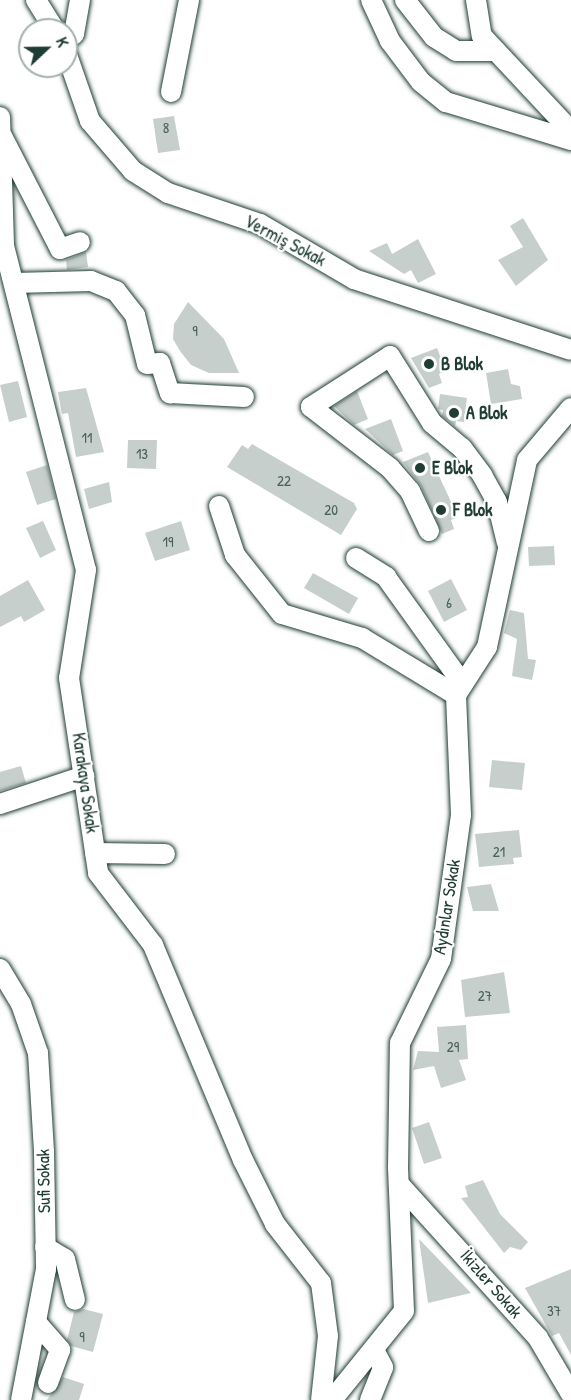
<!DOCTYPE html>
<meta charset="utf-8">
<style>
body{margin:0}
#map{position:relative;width:571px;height:1400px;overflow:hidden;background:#fff;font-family:"Patrick Hand",sans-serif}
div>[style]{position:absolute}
.building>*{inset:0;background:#c7cfcc}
.roads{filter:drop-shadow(0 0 2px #1f3d34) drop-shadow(0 0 2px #1f3d34)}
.minor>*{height:20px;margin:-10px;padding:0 10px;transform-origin:10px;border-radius:10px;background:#fff}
.dots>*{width:16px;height:16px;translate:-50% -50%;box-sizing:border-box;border:3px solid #fff;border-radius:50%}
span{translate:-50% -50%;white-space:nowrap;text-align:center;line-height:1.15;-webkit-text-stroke:4.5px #fff;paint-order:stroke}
.number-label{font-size:15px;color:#49625a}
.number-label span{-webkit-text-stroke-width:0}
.street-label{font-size:18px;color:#1f3d34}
.poi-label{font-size:18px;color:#1f3d34;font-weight:700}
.left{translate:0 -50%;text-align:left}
.north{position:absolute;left:18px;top:18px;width:60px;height:60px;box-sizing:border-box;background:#fff;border:2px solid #a5b1ae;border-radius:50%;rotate:68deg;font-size:16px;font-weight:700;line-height:24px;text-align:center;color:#1f3d34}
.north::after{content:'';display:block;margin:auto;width:21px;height:27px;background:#1f3d34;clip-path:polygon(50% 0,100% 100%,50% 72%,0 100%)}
</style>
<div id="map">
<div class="building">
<i style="clip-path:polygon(174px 116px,180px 150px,158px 153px,153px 119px)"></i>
<i style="clip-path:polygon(523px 218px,548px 260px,516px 286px,498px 260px,523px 247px,510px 226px)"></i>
<i style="clip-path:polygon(418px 239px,436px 274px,418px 283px,411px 270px,404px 274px,369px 251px,387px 243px,392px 254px)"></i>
<i style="clip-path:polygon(86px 252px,88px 267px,67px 270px,66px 260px)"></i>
<i style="clip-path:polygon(188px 302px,224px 339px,239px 373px,209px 373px,191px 365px,180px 351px,173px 339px,174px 324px)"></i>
<i style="clip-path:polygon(437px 348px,446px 371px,439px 374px,442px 383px,429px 388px,411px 358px)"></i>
<i style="clip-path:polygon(508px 369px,511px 384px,520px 386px,522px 399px,491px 404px,486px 373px)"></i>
<i style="clip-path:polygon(18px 381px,27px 417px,9px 422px,0 385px)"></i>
<i style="clip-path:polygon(86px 388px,104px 452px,76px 457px,68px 413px,62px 414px,58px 392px)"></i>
<i style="clip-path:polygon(357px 391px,368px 419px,354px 425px,334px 406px)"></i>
<i style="clip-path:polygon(440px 394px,467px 398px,464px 422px,456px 421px,455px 426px,442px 416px,443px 410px,438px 409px)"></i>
<i style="clip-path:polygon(391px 419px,403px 451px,393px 455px,365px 429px)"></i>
<i style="clip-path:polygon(128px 440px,157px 440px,156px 469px,127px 468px)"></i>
<i style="clip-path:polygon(252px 444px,354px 503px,357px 509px,341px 535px,227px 467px,242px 445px,248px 449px)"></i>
<i style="clip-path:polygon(428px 452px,458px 517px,451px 520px,454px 529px,442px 534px,421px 486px,403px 462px)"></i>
<i style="clip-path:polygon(47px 465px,56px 499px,37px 505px,26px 472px)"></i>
<i style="clip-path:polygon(109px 482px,112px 502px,89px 509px,84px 489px)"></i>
<i style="clip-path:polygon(43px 521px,56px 550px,40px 558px,26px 528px)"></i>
<i style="clip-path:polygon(181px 521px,190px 550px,155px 561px,145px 533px)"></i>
<i style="clip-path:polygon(554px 546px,555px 565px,529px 566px,528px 547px)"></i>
<i style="clip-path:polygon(313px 573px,358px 598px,349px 614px,304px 588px)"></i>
<i style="clip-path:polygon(451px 579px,467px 610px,444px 622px,428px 591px)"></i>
<i style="clip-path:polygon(28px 580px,45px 610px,24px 622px,21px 616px,0 627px,0 596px)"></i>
<i style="clip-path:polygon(510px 610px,524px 613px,528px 659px,536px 660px,532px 680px,512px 676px,517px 639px,504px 633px)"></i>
<i style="clip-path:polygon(492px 760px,525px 763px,522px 790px,489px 787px)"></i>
<i style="clip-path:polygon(21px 766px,26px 783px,0 791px,0 772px)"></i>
<i style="clip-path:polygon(519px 830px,522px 857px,513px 858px,514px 864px,479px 867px,475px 834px)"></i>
<i style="clip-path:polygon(491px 884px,499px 911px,473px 911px,467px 887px)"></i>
<i style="clip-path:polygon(504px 972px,510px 1013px,465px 1017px,461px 980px)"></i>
<i style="clip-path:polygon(466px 1025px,468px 1059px,459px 1060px,466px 1080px,441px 1088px,434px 1066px,413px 1070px,418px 1051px,439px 1052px,437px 1027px)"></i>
<i style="clip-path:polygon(429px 1122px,442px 1158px,424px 1164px,412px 1128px)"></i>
<i style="clip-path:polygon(483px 1180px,500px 1214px,528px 1242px,521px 1250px,510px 1247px,504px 1253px,461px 1198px,468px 1197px,465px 1186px)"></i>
<i style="clip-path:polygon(419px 1239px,471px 1293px,428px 1303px)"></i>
<i style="clip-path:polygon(571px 1269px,571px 1355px,559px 1333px,552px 1336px,525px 1288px)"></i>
<i style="clip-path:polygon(83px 1309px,103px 1314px,93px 1352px,71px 1346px,67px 1340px,74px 1312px)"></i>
<i style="clip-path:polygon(63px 1377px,84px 1384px,79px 1400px,47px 1400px)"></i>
</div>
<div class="roads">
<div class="minor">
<i style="left:36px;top:0;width:36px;rotate:58deg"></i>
<i style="left:371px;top:0;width:45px;rotate:65.1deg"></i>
<i style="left:390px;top:41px;width:51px;rotate:52.9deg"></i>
<i style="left:421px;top:82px;width:32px;rotate:39deg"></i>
<i style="left:446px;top:102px;width:131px;rotate:16.9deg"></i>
<i style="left:405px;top:0;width:47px;rotate:51.9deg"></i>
<i style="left:434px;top:37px;width:26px;rotate:32deg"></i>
<i style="left:456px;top:51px;width:40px"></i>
<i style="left:476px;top:0;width:36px;rotate:81deg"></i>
<i style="left:482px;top:36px;width:130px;rotate:46.9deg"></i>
<i style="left:66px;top:40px;width:10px;rotate:-37deg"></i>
<i style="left:74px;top:34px;width:35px;rotate:-80deg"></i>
<i style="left:66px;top:52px;width:73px;rotate:70.8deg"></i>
<i style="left:90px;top:121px;width:66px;rotate:49.3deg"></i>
<i style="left:133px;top:171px;width:41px;rotate:32.2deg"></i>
<i style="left:168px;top:193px;width:97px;rotate:18.6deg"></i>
<i style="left:260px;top:224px;width:109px;rotate:30.3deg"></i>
<i style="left:354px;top:279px;width:228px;rotate:18.1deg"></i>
<i style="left:171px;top:92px;width:94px;rotate:-78.9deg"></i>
<i style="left:0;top:117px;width:129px;rotate:88.2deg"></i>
<i style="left:4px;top:246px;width:334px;rotate:75.8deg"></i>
<i style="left:86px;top:570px;width:109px;rotate:98.9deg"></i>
<i style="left:69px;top:678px;width:197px;rotate:81.5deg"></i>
<i style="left:98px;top:873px;width:91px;rotate:52.6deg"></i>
<i style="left:153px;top:945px;width:233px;rotate:67.3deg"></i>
<i style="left:243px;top:1160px;width:72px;rotate:63.4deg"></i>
<i style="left:275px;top:1224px;width:75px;rotate:52.1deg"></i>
<i style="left:321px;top:1283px;width:53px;rotate:82.5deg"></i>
<i style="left:328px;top:1336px;width:64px;rotate:96.2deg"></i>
<i style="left:2px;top:136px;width:127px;rotate:62.8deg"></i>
<i style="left:60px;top:249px;width:21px;rotate:-19deg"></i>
<i style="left:14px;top:283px;width:77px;rotate:-1.5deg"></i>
<i style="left:91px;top:281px;width:27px;rotate:22deg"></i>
<i style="left:116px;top:291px;width:31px;rotate:52deg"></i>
<i style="left:135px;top:315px;width:50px;rotate:76.2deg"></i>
<i style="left:147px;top:364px;width:13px;rotate:-4deg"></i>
<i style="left:160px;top:363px;width:32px;rotate:72deg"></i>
<i style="left:170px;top:393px;width:74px;rotate:3.1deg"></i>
<i style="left:219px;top:506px;width:52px;rotate:71.9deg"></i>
<i style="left:235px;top:555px;width:75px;rotate:51.5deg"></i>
<i style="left:282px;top:614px;width:84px;rotate:16.7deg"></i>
<i style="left:362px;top:638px;width:110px;rotate:31.2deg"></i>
<i style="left:429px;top:531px;width:44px;rotate:-115.4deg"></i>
<i style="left:410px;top:491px;width:30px;rotate:-131deg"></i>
<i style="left:390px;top:468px;width:100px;rotate:-142.3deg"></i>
<i style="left:311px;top:407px;width:94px;rotate:-32.8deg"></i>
<i style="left:390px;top:356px;width:79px;rotate:57.9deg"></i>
<i style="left:432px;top:423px;width:39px;rotate:40deg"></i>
<i style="left:462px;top:448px;width:34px;rotate:53deg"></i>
<i style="left:482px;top:475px;width:31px;rotate:61deg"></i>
<i style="left:497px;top:502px;width:42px;rotate:76.3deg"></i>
<i style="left:356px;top:558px;width:36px;rotate:32deg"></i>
<i style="left:386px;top:577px;width:132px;rotate:54.3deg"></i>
<i style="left:0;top:804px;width:89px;rotate:-18.4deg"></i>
<i style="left:95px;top:853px;width:70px;rotate:0.8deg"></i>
<i style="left:0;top:969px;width:41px;rotate:59deg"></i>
<i style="left:21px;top:1004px;width:52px;rotate:70.9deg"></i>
<i style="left:38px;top:1053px;width:99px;rotate:86.5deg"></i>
<i style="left:44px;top:1152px;width:117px;rotate:89deg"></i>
<i style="left:46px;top:1269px;width:133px;rotate:100.8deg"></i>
<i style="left:399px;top:1184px;width:207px;rotate:47.9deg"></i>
<i style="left:538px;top:1338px;width:65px;rotate:59.5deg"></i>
<i style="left:45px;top:1247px;width:23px;rotate:31deg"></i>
<i style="left:65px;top:1259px;width:42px;rotate:76.3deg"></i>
<i style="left:36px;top:1322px;width:37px;rotate:49deg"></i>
<i style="left:60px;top:1350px;width:35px;rotate:110deg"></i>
<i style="left:332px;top:1400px;width:114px;rotate:-51deg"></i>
<i style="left:404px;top:1311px;width:143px;rotate:-92.4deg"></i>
<i style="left:398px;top:1168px;width:125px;rotate:-89.1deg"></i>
<i style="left:400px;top:1043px;width:93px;rotate:-64deg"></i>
<i style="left:441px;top:959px;width:145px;rotate:-82.1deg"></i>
<i style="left:461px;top:815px;width:120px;rotate:-92.4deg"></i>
<i style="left:456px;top:695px;width:57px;rotate:-57.1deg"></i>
<i style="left:487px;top:647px;width:191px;rotate:-77.9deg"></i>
<i style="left:527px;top:460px;width:68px;rotate:-49.8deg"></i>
<i style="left:370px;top:1400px;width:35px;rotate:-68deg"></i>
<i style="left:383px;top:1367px;width:17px;rotate:-118deg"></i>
</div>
</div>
<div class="dots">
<i style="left:429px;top:364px;background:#1f3d34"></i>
<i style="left:454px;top:413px;background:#1f3d34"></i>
<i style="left:420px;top:468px;background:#1f3d34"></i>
<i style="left:441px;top:510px;background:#1f3d34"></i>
</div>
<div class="number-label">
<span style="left:166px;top:128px">8</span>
<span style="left:195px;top:331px">9</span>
<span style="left:87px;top:438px">11</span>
<span style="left:142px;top:454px">13</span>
<span style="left:284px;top:481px">22</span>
<span style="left:331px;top:510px">20</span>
<span style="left:168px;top:542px">19</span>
<span style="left:449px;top:603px">6</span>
<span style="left:499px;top:852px">21</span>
<span style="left:485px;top:996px">27</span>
<span style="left:453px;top:1047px">29</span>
<span style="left:554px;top:1311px">37</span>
<span style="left:82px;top:1337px">9</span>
</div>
<div class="street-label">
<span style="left:285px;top:241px;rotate:28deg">Vermiş Sokak</span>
<span style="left:85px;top:783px;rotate:82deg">Karakaya Sokak</span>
<span style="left:447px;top:907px;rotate:-81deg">Aydınlar Sokak</span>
<span style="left:44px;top:1181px;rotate:-91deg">Sufi Sokak</span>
<span style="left:491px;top:1284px;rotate:49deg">İkizler Sokak</span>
</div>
<div class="poi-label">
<span class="left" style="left:441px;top:364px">B Blok</span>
<span class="left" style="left:466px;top:413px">A Blok</span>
<span class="left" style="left:432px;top:468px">E Blok</span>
<span class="left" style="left:453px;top:510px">F Blok</span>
</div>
<div class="north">K</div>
</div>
